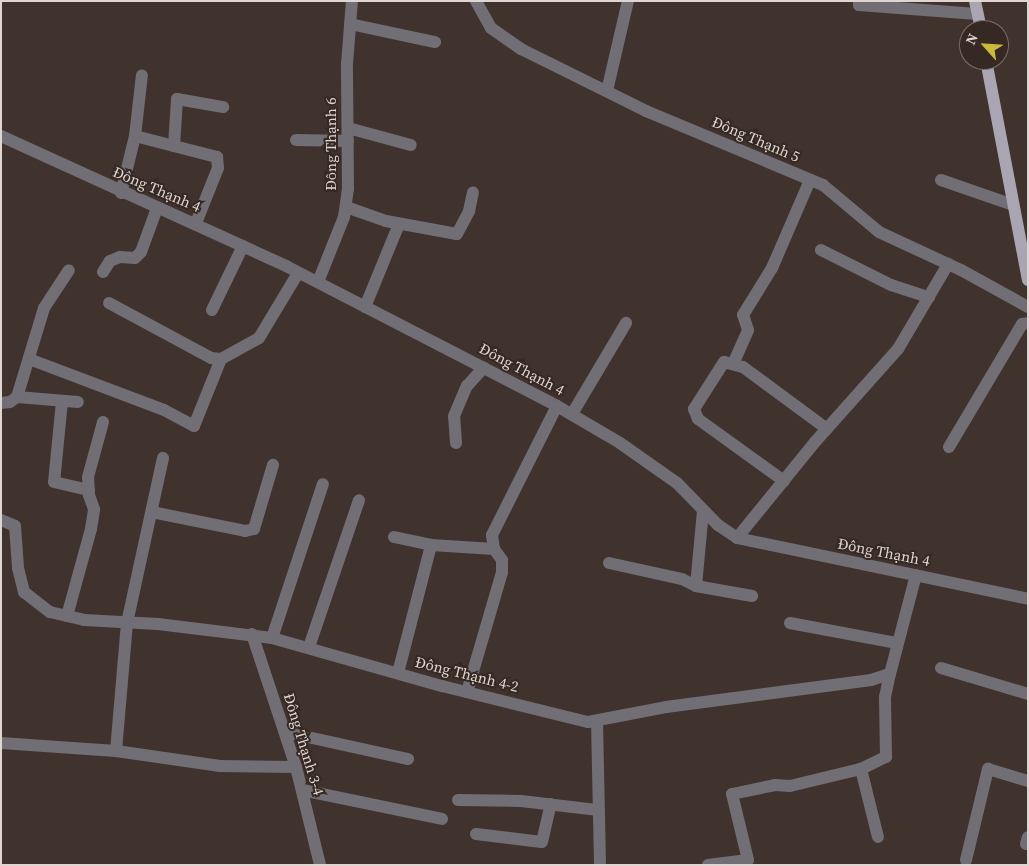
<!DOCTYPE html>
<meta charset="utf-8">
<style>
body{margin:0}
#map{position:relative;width:1029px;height:866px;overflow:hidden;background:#40332d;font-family:"Source Serif 4",serif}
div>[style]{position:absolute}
.minor>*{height:12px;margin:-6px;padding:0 6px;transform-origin:6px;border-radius:6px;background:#716e75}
.major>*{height:12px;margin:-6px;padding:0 6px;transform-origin:6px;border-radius:6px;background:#aaa5b2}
span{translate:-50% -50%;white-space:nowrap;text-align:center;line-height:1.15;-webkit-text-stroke:4px #362923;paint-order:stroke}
.street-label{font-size:15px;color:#dfd6d2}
.frame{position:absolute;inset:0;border:2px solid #dfd6d2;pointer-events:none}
.north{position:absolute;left:959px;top:20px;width:50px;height:50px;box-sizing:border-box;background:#362923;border:1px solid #7a6e69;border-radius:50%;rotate:296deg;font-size:14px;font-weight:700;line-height:20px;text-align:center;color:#dfd6d2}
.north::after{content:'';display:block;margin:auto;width:18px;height:22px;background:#cbb939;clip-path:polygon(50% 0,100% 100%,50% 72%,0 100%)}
</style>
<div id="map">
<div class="minor">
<i style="left:476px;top:1px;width:31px;rotate:61deg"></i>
<i style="left:491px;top:28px;width:37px;rotate:35deg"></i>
<i style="left:521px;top:49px;width:140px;rotate:26.4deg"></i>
<i style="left:646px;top:111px;width:192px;rotate:22.7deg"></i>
<i style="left:823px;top:185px;width:73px;rotate:40deg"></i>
<i style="left:879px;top:232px;width:90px;rotate:24.9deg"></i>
<i style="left:961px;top:270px;width:77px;rotate:28.9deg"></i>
<i style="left:859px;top:1px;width:4px;rotate:90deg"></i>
<i style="left:859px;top:5px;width:118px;rotate:4.4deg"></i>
<i style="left:350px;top:24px;width:87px;rotate:12deg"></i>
<i style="left:607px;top:91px;width:92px;rotate:-76.9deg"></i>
<i style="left:348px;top:128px;width:65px;rotate:15.1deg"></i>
<i style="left:1px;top:136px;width:313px;rotate:24.5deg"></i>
<i style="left:286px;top:266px;width:305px;rotate:27.3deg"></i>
<i style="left:557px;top:406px;width:73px;rotate:30.4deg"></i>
<i style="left:620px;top:443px;width:70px;rotate:35.1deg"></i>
<i style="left:677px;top:483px;width:59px;rotate:45.7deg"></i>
<i style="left:718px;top:525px;width:23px;rotate:34deg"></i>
<i style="left:737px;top:538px;width:297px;rotate:11.8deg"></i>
<i style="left:135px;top:136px;width:85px;rotate:14.4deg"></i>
<i style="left:217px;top:157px;width:11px;rotate:85deg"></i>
<i style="left:218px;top:168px;width:59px;rotate:111.8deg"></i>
<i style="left:296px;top:140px;width:52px;rotate:1.1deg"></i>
<i style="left:174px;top:146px;width:47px;rotate:-86.3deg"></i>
<i style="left:177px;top:99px;width:47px;rotate:9.9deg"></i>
<i style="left:941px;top:180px;width:76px;rotate:19.1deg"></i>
<i style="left:121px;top:193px;width:59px;rotate:-76.2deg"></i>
<i style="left:135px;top:136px;width:61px;rotate:-83.5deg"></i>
<i style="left:346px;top:207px;width:42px;rotate:19.3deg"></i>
<i style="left:386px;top:221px;width:72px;rotate:10.4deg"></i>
<i style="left:457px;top:234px;width:26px;rotate:-62deg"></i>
<i style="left:469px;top:211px;width:19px;rotate:-78deg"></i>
<i style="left:821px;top:250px;width:78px;rotate:26.6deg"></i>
<i style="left:891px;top:285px;width:40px;rotate:18deg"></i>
<i style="left:103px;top:272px;width:13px;rotate:-58deg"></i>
<i style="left:110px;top:261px;width:11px;rotate:-22deg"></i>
<i style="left:120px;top:257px;width:15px;rotate:4deg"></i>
<i style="left:135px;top:258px;width:8px;rotate:-45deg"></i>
<i style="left:141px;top:252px;width:47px;rotate:-70deg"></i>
<i style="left:318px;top:282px;width:70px;rotate:-68.2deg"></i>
<i style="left:344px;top:217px;width:28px;rotate:-82deg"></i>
<i style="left:348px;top:189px;width:125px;rotate:-90.5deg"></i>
<i style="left:347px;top:64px;width:63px;rotate:-85.5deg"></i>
<i style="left:109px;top:303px;width:116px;rotate:28.3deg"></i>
<i style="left:211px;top:358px;width:10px;rotate:6deg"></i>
<i style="left:221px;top:359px;width:43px;rotate:-28.9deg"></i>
<i style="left:259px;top:338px;width:76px;rotate:-59deg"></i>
<i style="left:365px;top:307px;width:90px;rotate:-67.7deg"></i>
<i style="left:212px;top:310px;width:71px;rotate:-64.2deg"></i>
<i style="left:29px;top:359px;width:144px;rotate:20.7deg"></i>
<i style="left:164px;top:410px;width:34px;rotate:28deg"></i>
<i style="left:194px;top:426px;width:72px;rotate:-68.1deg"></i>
<i style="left:733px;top:364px;width:37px;rotate:-66deg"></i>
<i style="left:748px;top:330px;width:16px;rotate:-108deg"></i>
<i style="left:743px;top:315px;width:55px;rotate:-58.3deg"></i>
<i style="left:772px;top:268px;width:96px;rotate:-66.6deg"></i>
<i style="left:17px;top:397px;width:61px;rotate:4.7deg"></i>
<i style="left:62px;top:401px;width:81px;rotate:95.6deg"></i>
<i style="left:54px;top:482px;width:36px;rotate:13deg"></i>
<i style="left:1px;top:403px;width:9px;rotate:-6deg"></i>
<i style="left:10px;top:402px;width:9px;rotate:-36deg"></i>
<i style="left:17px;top:397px;width:93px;rotate:-73.1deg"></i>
<i style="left:44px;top:308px;width:45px;rotate:-56.7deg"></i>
<i style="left:572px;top:414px;width:106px;rotate:-59.3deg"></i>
<i style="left:456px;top:443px;width:27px;rotate:-94deg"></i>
<i style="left:454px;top:416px;width:33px;rotate:-67deg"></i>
<i style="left:467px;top:386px;width:25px;rotate:-48deg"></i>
<i style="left:949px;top:447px;width:143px;rotate:-59.3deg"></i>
<i style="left:1022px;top:324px;width:6px;rotate:-9deg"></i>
<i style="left:784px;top:481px;width:106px;rotate:-144.2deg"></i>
<i style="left:698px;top:419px;width:11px;rotate:-112deg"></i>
<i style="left:694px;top:409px;width:56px;rotate:-57.4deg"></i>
<i style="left:724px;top:362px;width:20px;rotate:15deg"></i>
<i style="left:743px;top:367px;width:104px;rotate:36.4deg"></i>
<i style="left:152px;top:512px;width:95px;rotate:11.5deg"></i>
<i style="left:245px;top:531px;width:9px;rotate:-13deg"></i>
<i style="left:254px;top:529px;width:67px;rotate:-73.5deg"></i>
<i style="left:1px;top:520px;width:15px;rotate:23deg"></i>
<i style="left:15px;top:526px;width:42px;rotate:85.9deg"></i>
<i style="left:18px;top:568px;width:25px;rotate:76deg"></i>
<i style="left:24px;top:592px;width:33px;rotate:38deg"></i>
<i style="left:50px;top:612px;width:35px;rotate:13deg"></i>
<i style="left:84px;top:620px;width:74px;rotate:3.1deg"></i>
<i style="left:158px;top:624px;width:115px;rotate:7deg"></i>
<i style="left:272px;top:638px;width:177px;rotate:15.8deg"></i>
<i style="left:442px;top:686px;width:150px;rotate:13.9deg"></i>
<i style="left:588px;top:722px;width:79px;rotate:-10.9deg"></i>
<i style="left:666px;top:707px;width:207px;rotate:-7.5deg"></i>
<i style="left:871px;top:680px;width:20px;rotate:-18deg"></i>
<i style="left:890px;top:674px;width:102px;rotate:-75.3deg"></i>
<i style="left:394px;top:537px;width:38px;rotate:12deg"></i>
<i style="left:431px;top:545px;width:63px;rotate:3.6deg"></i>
<i style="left:737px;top:538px;width:124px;rotate:-50.9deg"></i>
<i style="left:815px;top:442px;width:125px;rotate:-48.3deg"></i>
<i style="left:898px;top:349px;width:99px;rotate:-59.5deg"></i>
<i style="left:609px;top:563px;width:75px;rotate:12.4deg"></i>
<i style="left:682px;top:579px;width:16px;rotate:27deg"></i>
<i style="left:696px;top:586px;width:57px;rotate:10.1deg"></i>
<i style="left:696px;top:586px;width:76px;rotate:-84.7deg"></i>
<i style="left:67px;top:616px;width:90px;rotate:-74.6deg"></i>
<i style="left:91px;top:529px;width:20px;rotate:-81deg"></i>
<i style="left:94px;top:509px;width:15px;rotate:-110deg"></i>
<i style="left:89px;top:495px;width:18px;rotate:-93deg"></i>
<i style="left:88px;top:477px;width:57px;rotate:-74.7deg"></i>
<i style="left:790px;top:623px;width:109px;rotate:10.6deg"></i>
<i style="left:252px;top:634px;width:140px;rotate:71.7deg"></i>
<i style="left:296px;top:767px;width:101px;rotate:76.2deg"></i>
<i style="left:272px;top:638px;width:162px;rotate:-71.7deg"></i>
<i style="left:309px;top:647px;width:155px;rotate:-71.2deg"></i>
<i style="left:941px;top:668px;width:91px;rotate:16.6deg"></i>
<i style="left:398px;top:673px;width:132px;rotate:-75.5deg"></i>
<i style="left:467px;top:692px;width:125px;rotate:-73.7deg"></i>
<i style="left:502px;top:572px;width:12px;rotate:-90deg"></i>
<i style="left:502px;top:560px;width:14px;rotate:-126deg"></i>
<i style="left:494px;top:549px;width:14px;rotate:-98deg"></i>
<i style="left:492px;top:535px;width:144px;rotate:-63.3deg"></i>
<i style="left:597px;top:721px;width:144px;rotate:88.8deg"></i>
<i style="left:285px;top:732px;width:126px;rotate:12.4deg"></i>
<i style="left:1px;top:743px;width:115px;rotate:4deg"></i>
<i style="left:116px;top:751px;width:105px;rotate:8.2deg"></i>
<i style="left:220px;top:766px;width:76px;rotate:0.8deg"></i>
<i style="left:116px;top:751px;width:128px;rotate:-85.1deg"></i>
<i style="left:127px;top:623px;width:169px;rotate:-77.7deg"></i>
<i style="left:861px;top:769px;width:70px;rotate:76deg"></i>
<i style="left:302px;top:790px;width:143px;rotate:11.7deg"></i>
<i style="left:458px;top:800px;width:63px;rotate:0.9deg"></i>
<i style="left:521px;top:801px;width:78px;rotate:6.7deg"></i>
<i style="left:476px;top:834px;width:66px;rotate:6.9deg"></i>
<i style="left:542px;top:842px;width:39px;rotate:-77deg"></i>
<i style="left:1026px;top:844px;width:7px;rotate:-74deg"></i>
<i style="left:966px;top:860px;width:94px;rotate:-76.4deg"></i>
<i style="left:988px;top:769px;width:42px;rotate:16.7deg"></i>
<i style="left:708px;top:865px;width:40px;rotate:-7.1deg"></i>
<i style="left:748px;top:860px;width:68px;rotate:-103.6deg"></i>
<i style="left:732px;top:794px;width:44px;rotate:-11.8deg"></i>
<i style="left:775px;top:785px;width:15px;rotate:4deg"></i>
<i style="left:790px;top:786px;width:73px;rotate:-13.5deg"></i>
<i style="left:861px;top:769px;width:28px;rotate:-26deg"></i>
<i style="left:886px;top:757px;width:60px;rotate:-91deg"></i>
<i style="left:885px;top:697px;width:24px;rotate:-78deg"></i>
</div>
<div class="major">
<i style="left:975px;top:1px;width:30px;rotate:78deg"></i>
<i style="left:986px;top:60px;width:224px;rotate:79.2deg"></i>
</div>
<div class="street-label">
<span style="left:756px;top:139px;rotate:23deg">Đông Thạnh 5</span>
<span style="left:331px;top:144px;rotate:-90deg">Đông Thạnh 6</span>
<span style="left:157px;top:189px;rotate:23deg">Đông Thạnh 4</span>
<span style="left:522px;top:369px;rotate:28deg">Đông Thạnh 4</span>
<span style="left:884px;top:552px;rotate:11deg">Đông Thạnh 4</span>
<span style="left:467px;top:674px;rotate:14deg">Đông Thạnh 4-2</span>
<span style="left:304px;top:744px;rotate:73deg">Đông Thạnh 3-4</span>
</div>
<div class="frame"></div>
<div class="north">N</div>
</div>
